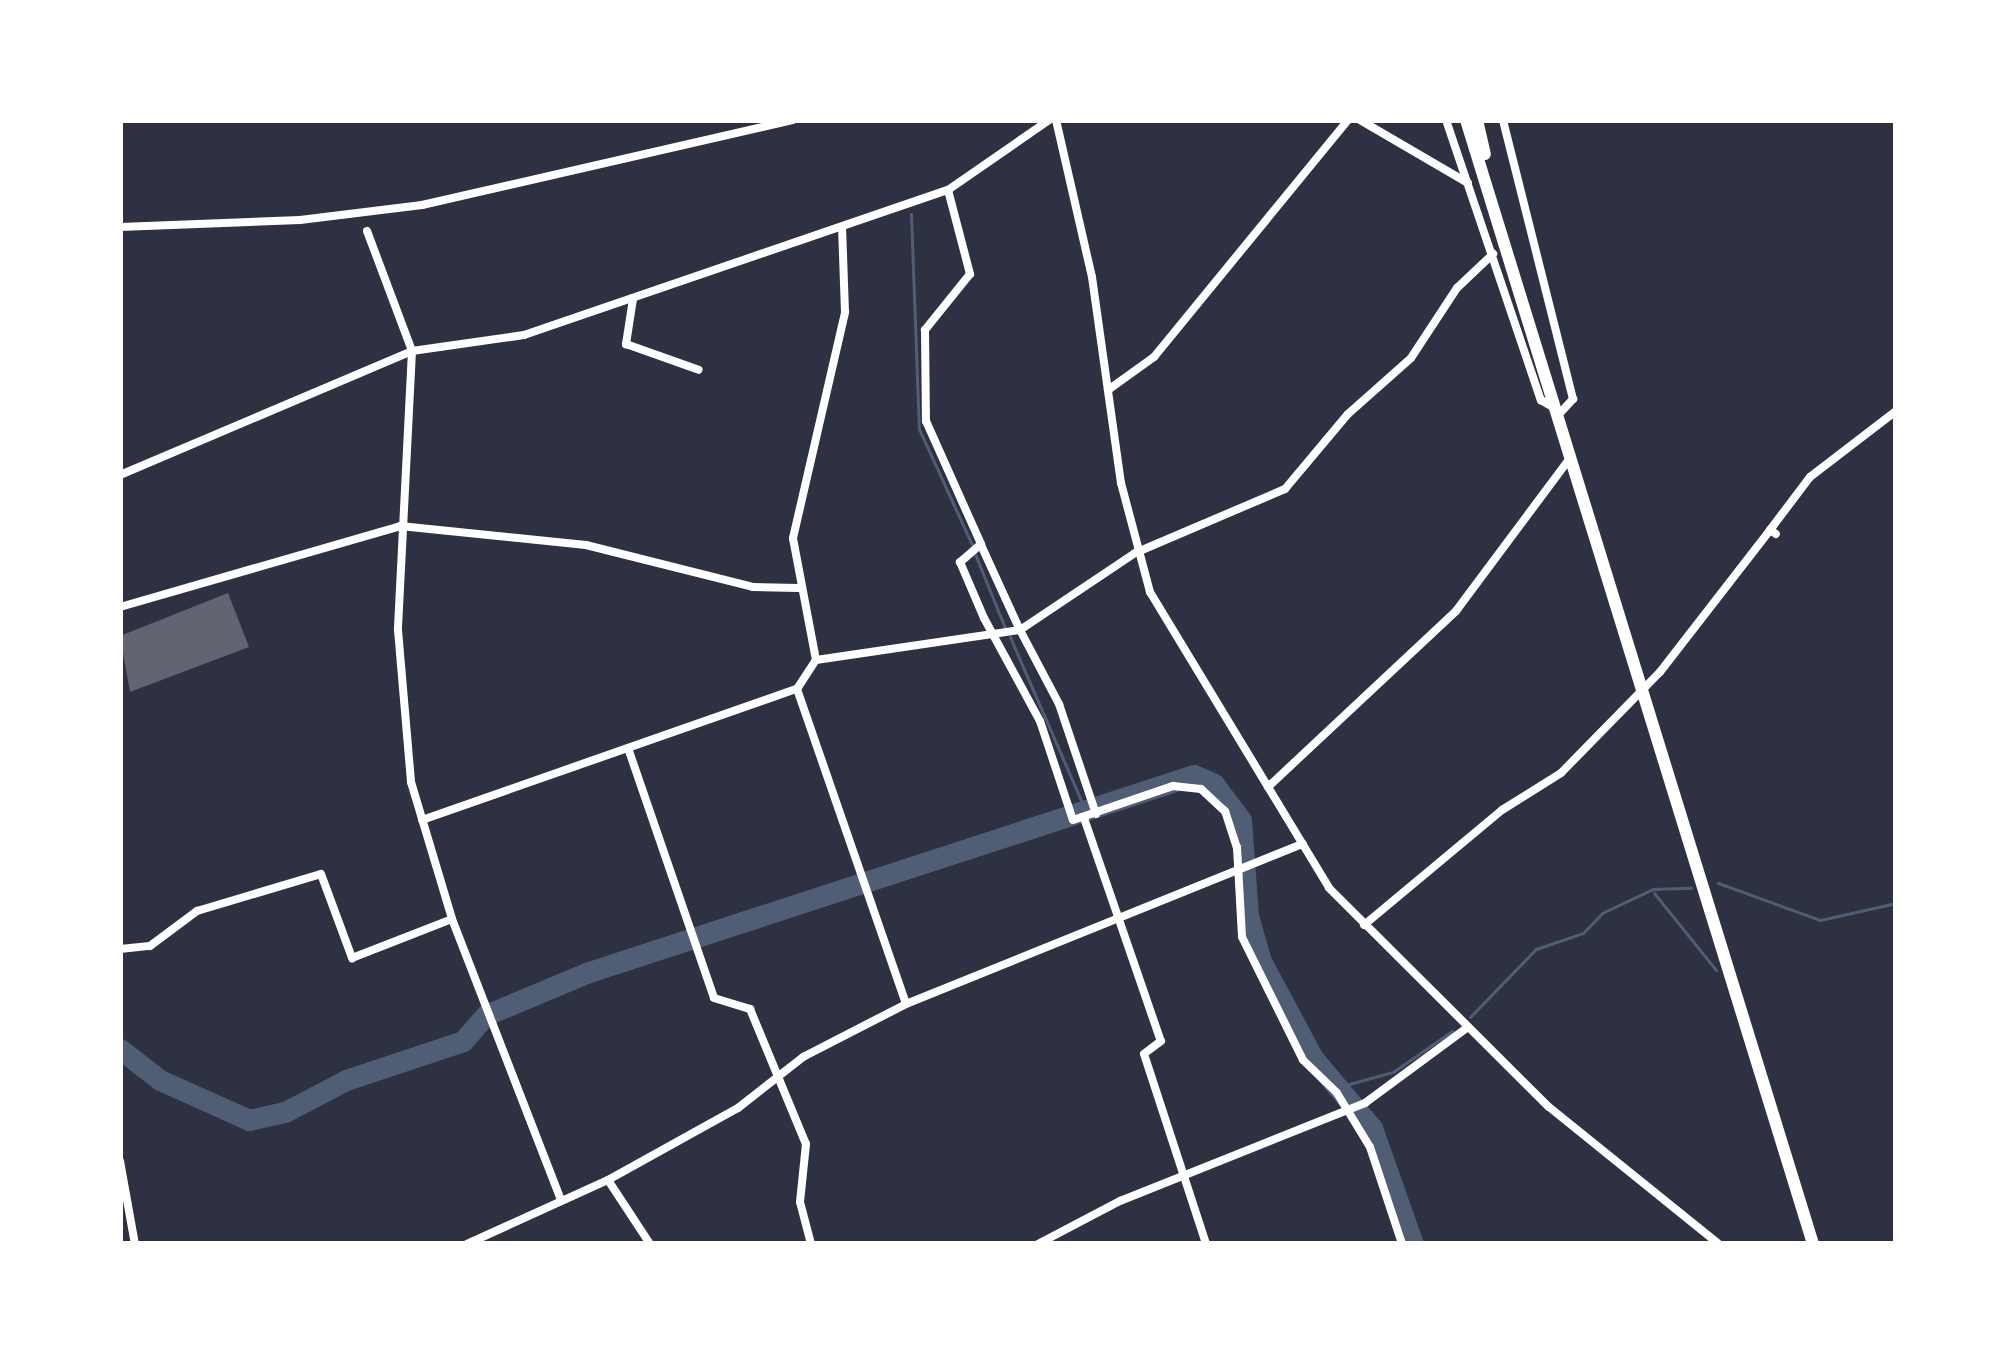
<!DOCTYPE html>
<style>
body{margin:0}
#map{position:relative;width:2016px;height:1364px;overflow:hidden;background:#2d3142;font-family:"IBM Plex Serif",serif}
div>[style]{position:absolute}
.stream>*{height:3px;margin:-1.5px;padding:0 1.5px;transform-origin:1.5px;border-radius:1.5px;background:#4f5d75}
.river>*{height:21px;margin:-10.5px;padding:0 10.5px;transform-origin:10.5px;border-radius:10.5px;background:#4f5d75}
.building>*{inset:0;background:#626471}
.minor>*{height:8px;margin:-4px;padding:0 4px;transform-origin:4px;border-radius:4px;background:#fff}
.primary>*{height:12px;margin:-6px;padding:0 6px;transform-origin:6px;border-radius:6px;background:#fff}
span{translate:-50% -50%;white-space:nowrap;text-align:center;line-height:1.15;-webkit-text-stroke:9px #fff;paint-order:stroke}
.frame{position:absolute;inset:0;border:123px solid #fff;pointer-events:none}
</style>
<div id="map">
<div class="stream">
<i style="left:911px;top:214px;width:215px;rotate:87.9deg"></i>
<i style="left:919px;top:429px;width:128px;rotate:65.4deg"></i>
<i style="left:975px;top:554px;width:80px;rotate:67.9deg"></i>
<i style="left:1010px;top:637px;width:183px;rotate:66.5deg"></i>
<i style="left:1718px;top:883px;width:109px;rotate:19.9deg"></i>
<i style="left:1820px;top:920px;width:78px;rotate:-12.6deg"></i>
<i style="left:1654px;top:893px;width:99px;rotate:51.2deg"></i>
<i style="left:1470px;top:1017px;width:95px;rotate:-45.9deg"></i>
<i style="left:1536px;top:949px;width:50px;rotate:-18.8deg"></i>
<i style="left:1583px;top:933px;width:28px;rotate:-46deg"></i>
<i style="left:1602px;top:913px;width:56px;rotate:-25.2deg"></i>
<i style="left:1653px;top:889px;width:38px;rotate:-2deg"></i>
<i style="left:1342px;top:1086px;width:53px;rotate:-15.4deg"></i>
<i style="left:1393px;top:1072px;width:72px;rotate:-34.8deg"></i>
</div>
<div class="river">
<i style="left:120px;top:1049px;width:51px;rotate:37.8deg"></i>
<i style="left:160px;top:1080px;width:98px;rotate:24.2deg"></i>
<i style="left:249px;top:1120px;width:37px;rotate:-13deg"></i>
<i style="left:285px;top:1112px;width:69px;rotate:-27.7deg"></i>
<i style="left:346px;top:1080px;width:123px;rotate:-18.4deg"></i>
<i style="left:463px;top:1041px;width:35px;rotate:-49deg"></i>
<i style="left:486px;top:1015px;width:112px;rotate:-22.7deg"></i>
<i style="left:589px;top:972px;width:636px;rotate:-18.04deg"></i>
<i style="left:1194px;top:775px;width:22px;rotate:24deg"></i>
<i style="left:1214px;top:784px;width:45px;rotate:53.1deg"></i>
<i style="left:1241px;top:820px;width:96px;rotate:85.8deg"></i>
<i style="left:1248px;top:916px;width:47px;rotate:73.9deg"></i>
<i style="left:1261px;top:961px;width:110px;rotate:61.8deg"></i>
<i style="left:1313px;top:1058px;width:92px;rotate:49.9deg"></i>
<i style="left:1372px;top:1128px;width:123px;rotate:70.5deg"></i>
</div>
<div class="building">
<i style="clip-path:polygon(228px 593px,249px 647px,130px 692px,120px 636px)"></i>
</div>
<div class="minor">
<i style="left:1056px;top:120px;width:161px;rotate:77.1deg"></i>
<i style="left:1092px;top:277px;width:208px;rotate:82deg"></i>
<i style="left:1121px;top:483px;width:113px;rotate:75.1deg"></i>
<i style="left:1150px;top:592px;width:346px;rotate:58.8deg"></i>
<i style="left:1329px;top:888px;width:310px;rotate:44.9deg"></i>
<i style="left:1549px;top:1107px;width:218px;rotate:38.9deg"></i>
<i style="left:1360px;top:120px;width:125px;rotate:30.3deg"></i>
<i style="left:1446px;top:120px;width:296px;rotate:71.3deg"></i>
<i style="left:1541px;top:400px;width:23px;rotate:31deg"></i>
<i style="left:1561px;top:412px;width:18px;rotate:-47deg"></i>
<i style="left:1573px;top:399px;width:288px;rotate:-104.1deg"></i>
<i style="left:948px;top:190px;width:87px;rotate:75.3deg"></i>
<i style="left:970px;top:274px;width:72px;rotate:128.8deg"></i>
<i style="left:925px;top:330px;width:91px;rotate:89.4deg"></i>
<i style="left:926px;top:421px;width:135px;rotate:65.9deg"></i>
<i style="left:981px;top:544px;width:28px;rotate:139deg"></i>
<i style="left:960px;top:562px;width:61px;rotate:66.8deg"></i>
<i style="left:984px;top:618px;width:117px;rotate:61.5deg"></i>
<i style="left:1040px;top:721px;width:104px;rotate:71.6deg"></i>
<i style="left:1073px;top:820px;width:106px;rotate:-18.8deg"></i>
<i style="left:1173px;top:786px;width:28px;rotate:6deg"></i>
<i style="left:1201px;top:789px;width:33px;rotate:43deg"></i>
<i style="left:1225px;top:811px;width:38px;rotate:72deg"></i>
<i style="left:1237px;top:847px;width:90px;rotate:86.8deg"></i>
<i style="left:1242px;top:937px;width:137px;rotate:63.6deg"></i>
<i style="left:1303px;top:1060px;width:47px;rotate:44.1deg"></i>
<i style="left:1337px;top:1093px;width:63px;rotate:58.6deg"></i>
<i style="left:1370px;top:1147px;width:102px;rotate:71.7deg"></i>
<i style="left:120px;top:227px;width:180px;rotate:-2.2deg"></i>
<i style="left:300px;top:220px;width:123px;rotate:-7deg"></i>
<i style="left:422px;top:205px;width:380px;rotate:-12.9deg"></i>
<i style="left:367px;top:231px;width:128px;rotate:69.4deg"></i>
<i style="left:412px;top:351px;width:279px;rotate:92.9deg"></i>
<i style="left:398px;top:630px;width:153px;rotate:85.1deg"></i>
<i style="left:411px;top:782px;width:143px;rotate:73.3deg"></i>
<i style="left:452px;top:919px;width:301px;rotate:68.8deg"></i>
<i style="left:633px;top:299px;width:46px;rotate:98.8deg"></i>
<i style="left:626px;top:344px;width:77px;rotate:19.6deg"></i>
<i style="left:1108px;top:390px;width:57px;rotate:-35.7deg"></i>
<i style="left:1154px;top:357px;width:306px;rotate:-50.7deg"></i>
<i style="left:120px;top:475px;width:317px;rotate:-23deg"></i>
<i style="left:412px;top:351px;width:113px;rotate:-8.1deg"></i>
<i style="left:524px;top:335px;width:448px;rotate:-18.9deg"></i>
<i style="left:948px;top:190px;width:123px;rotate:-34.7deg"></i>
<i style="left:1770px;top:530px;width:66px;rotate:-53deg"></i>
<i style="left:1810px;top:477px;width:108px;rotate:-37.5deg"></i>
<i style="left:981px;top:545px;width:94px;rotate:65.4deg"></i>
<i style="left:1020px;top:630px;width:138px;rotate:-33.8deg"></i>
<i style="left:1135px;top:553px;width:163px;rotate:-23.1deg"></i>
<i style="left:1285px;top:489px;width:98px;rotate:-50deg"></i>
<i style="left:1348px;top:414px;width:84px;rotate:-41.6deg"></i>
<i style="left:1411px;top:358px;width:84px;rotate:-56.7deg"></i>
<i style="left:1457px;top:288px;width:50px;rotate:-43.4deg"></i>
<i style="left:120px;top:607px;width:291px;rotate:-16.1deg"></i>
<i style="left:400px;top:526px;width:187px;rotate:5.8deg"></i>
<i style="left:586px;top:545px;width:172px;rotate:14.1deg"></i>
<i style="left:753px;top:587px;width:46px;rotate:1.2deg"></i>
<i style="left:816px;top:660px;width:124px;rotate:-100.7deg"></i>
<i style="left:793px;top:538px;width:232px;rotate:-77deg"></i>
<i style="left:845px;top:312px;width:85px;rotate:-92deg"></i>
<i style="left:797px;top:689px;width:333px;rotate:70.9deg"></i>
<i style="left:628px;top:748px;width:264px;rotate:71deg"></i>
<i style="left:714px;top:998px;width:38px;rotate:17deg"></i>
<i style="left:750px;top:1009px;width:146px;rotate:67.5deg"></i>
<i style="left:806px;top:1144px;width:58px;rotate:95.9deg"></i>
<i style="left:800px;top:1202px;width:43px;rotate:75.3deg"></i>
<i style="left:1268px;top:787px;width:258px;rotate:-43.1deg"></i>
<i style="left:1456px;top:611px;width:191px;rotate:-53.3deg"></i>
<i style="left:1084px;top:818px;width:236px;rotate:71deg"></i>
<i style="left:1161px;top:1041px;width:21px;rotate:143deg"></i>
<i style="left:1144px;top:1054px;width:200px;rotate:71.9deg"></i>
<i style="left:422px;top:820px;width:397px;rotate:-19.3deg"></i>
<i style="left:797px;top:689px;width:35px;rotate:-57deg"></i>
<i style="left:816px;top:660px;width:206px;rotate:-8.4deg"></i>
<i style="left:1020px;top:630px;width:84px;rotate:62.2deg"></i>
<i style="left:1059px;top:704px;width:116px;rotate:71.4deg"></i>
<i style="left:1364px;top:925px;width:180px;rotate:-39.8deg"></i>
<i style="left:1502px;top:810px;width:70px;rotate:-32.1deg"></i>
<i style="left:1561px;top:773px;width:141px;rotate:-45.6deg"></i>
<i style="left:1660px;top:672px;width:180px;rotate:-52.2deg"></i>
<i style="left:1770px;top:530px;width:7px;rotate:34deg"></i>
<i style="left:120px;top:949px;width:30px;rotate:-6deg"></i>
<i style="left:150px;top:946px;width:59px;rotate:-36.7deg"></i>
<i style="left:197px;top:911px;width:129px;rotate:-16.6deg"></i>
<i style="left:321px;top:874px;width:90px;rotate:69.7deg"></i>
<i style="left:352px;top:958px;width:107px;rotate:-21.3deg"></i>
<i style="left:120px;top:1161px;width:84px;rotate:79.8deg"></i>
<i style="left:608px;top:1180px;width:77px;rotate:56.7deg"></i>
<i style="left:467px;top:1244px;width:155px;rotate:-24.4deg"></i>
<i style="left:608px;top:1180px;width:149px;rotate:-29deg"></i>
<i style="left:738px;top:1108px;width:83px;rotate:-38.1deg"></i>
<i style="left:803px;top:1057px;width:116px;rotate:-27.2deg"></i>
<i style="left:906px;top:1004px;width:428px;rotate:-22deg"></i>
<i style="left:1038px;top:1244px;width:93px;rotate:-27.7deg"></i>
<i style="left:1120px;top:1201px;width:264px;rotate:-21.8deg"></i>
<i style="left:1365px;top:1103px;width:128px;rotate:-36.4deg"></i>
</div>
<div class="primary">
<i style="left:1466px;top:120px;width:1176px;rotate:72.84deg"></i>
<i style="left:1477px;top:120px;width:35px;rotate:77deg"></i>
</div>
<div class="frame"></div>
</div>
